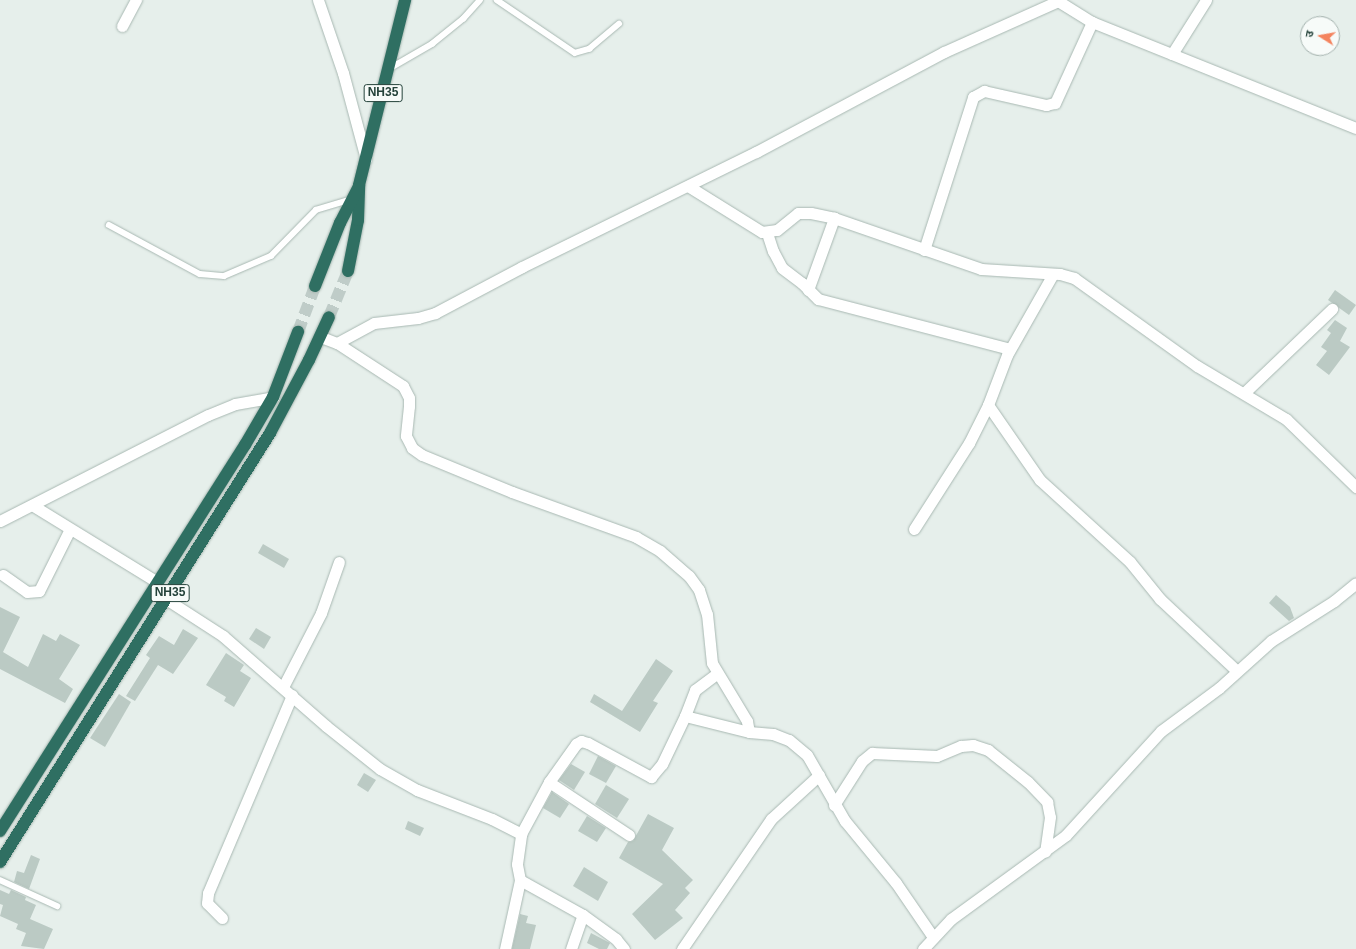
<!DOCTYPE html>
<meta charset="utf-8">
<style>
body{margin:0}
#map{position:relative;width:1356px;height:949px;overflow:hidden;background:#e6efeb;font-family:Helvetica,"Noto Sans Devanagari",sans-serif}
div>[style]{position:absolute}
.building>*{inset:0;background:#bbcac4}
.highway-tunnel>*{height:12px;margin-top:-6px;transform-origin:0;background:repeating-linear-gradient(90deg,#bfccc8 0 12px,transparent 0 18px)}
.roads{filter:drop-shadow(0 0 1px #a8b8b2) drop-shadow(0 0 1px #a8b8b2)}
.lane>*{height:5.5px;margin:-2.75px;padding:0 2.75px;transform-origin:2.75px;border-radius:2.75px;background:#fff}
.street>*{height:11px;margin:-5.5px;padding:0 5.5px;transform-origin:5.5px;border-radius:5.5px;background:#fff}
.highway>*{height:12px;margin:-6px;padding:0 6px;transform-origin:6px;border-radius:6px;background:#2f6f62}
span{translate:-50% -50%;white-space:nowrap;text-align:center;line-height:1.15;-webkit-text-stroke:3px #f7fbf9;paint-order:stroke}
.shield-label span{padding:1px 3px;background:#f7fbf9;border:1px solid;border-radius:3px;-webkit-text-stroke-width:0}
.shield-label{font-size:12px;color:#24423a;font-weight:700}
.north{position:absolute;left:1300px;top:16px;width:40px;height:40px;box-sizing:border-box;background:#f7fbf9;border:1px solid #a3b1ad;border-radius:50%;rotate:281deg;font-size:11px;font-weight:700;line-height:16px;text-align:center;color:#24423a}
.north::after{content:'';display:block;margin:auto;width:14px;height:18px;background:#f4845f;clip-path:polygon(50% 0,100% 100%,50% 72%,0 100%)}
</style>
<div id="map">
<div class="building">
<i style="clip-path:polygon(1335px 290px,1356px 305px,1349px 315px,1328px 300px)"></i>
<i style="clip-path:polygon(1335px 320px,1347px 328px,1340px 341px,1350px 347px,1329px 375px,1316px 365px,1327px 351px,1321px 347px,1331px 333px,1327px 330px)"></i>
<i style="clip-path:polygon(263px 544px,289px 559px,284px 568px,258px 553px)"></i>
<i style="clip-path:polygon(1276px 595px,1290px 607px,1294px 618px,1289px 621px,1269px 603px)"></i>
<i style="clip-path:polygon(0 607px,20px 617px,3px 652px,28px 667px,43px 634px,56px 641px,60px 634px,80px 645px,59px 679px,73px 689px,65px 703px,0 669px)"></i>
<i style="clip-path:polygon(256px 628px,271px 637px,264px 649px,249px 639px)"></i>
<i style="clip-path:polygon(183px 629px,198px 638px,173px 674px,158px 665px,135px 701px,126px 696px,150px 658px,146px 655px,159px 636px,174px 645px)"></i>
<i style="clip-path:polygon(226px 653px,244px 665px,240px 671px,251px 678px,234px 707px,224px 701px,226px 697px,206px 685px)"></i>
<i style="clip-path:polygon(656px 659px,673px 671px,653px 701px,658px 703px,640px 732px,590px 702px,594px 694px,622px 711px)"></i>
<i style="clip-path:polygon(119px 694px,131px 702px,105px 747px,90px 738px)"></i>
<i style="clip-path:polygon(598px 756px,616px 766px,606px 783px,589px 774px)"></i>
<i style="clip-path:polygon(571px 764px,585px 772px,574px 790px,559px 780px)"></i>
<i style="clip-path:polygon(364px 773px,376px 780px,368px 792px,357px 785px)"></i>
<i style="clip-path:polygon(606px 785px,629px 799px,617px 818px,595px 804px)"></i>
<i style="clip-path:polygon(552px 792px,569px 804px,560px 818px,543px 808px)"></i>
<i style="clip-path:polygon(648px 814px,674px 828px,662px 850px,693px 880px,685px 888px,690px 893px,675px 910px,683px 918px,655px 940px,632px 914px,663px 884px,619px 858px,628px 842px,633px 841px)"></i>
<i style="clip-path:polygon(587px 816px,606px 828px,597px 842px,578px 831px)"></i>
<i style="clip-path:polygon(408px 821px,424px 828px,420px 836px,405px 829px)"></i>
<i style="clip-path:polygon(31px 855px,40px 859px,29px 889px,14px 882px,17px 871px,24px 873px)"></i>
<i style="clip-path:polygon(584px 867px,608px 882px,598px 901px,573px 886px)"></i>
<i style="clip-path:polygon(0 890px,9px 894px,11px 890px,26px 897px,25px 900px,36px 905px,30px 919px,53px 929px,44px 949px,21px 946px,26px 933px,16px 929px,18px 924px,0 916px,3px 905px,0 904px)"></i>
<i style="clip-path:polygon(520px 914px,528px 916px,526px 923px,536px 925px,530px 949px,512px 949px)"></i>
<i style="clip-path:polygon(591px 933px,610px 943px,607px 949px,599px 949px,587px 943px)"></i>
</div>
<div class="highway-tunnel">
<i style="left:329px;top:317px;width:50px;rotate:-67.6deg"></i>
<i style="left:298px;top:332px;width:49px;rotate:-69.7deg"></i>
</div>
<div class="roads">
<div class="lane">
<i style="left:497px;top:0;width:94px;rotate:34.2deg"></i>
<i style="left:575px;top:53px;width:15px;rotate:-16deg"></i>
<i style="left:589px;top:49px;width:39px;rotate:-40deg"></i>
<i style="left:389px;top:69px;width:50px;rotate:-30.2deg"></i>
<i style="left:432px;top:44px;width:40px;rotate:-39deg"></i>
<i style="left:463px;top:19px;width:25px;rotate:-48deg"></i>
<i style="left:109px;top:225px;width:103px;rotate:28.3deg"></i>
<i style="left:200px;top:274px;width:24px;rotate:5deg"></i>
<i style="left:224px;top:276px;width:51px;rotate:-23.1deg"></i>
<i style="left:271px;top:256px;width:64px;rotate:-45.6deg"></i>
<i style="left:316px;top:210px;width:37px;rotate:-17deg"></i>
<i style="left:0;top:880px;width:63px;rotate:24.5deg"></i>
</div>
<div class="street">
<i style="left:318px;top:0;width:77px;rotate:71.1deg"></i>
<i style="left:343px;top:73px;width:89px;rotate:75deg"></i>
<i style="left:1058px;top:1px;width:40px;rotate:32deg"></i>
<i style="left:1092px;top:22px;width:284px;rotate:21.9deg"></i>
<i style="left:122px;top:26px;width:30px;rotate:-62deg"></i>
<i style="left:1172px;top:54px;width:64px;rotate:-57.8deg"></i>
<i style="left:688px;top:186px;width:87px;rotate:31.9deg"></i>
<i style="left:762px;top:232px;width:15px;rotate:-8deg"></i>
<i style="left:777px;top:230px;width:27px;rotate:-39deg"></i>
<i style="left:798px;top:213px;width:13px"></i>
<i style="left:811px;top:213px;width:24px;rotate:12deg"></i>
<i style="left:834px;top:218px;width:156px;rotate:19.1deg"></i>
<i style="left:981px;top:269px;width:79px;rotate:3.6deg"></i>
<i style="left:1060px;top:274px;width:15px;rotate:16deg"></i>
<i style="left:1074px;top:278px;width:151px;rotate:35.6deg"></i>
<i style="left:1197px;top:366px;width:104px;rotate:30.8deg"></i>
<i style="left:1286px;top:419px;width:98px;rotate:44.2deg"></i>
<i style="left:767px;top:233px;width:19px;rotate:72deg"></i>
<i style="left:773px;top:251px;width:19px;rotate:62deg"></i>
<i style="left:782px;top:268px;width:25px;rotate:37deg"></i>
<i style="left:802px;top:283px;width:23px;rotate:45deg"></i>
<i style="left:818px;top:299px;width:198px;rotate:14.6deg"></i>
<i style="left:924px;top:250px;width:161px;rotate:-72.2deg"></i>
<i style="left:973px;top:97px;width:13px;rotate:-29deg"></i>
<i style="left:984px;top:91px;width:64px;rotate:12.7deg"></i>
<i style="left:1046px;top:105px;width:9px;rotate:-13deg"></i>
<i style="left:1055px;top:103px;width:89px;rotate:-65.4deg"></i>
<i style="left:808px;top:290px;width:77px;rotate:-70.1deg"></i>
<i style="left:321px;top:337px;width:17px;rotate:21deg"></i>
<i style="left:337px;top:343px;width:79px;rotate:33.1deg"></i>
<i style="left:403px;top:386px;width:13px;rotate:63deg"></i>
<i style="left:409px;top:398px;width:8px;rotate:90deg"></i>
<i style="left:409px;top:406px;width:30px;rotate:96deg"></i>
<i style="left:406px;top:436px;width:13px;rotate:63deg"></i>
<i style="left:412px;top:448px;width:12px;rotate:35deg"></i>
<i style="left:422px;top:455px;width:97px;rotate:22.3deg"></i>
<i style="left:512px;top:492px;width:132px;rotate:19.9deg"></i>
<i style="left:636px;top:537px;width:28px;rotate:30deg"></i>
<i style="left:660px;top:551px;width:38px;rotate:41deg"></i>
<i style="left:689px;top:576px;width:17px;rotate:54deg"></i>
<i style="left:699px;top:590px;width:25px;rotate:72deg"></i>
<i style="left:707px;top:614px;width:49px;rotate:84.2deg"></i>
<i style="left:712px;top:663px;width:68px;rotate:58.9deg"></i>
<i style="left:747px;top:721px;width:11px;rotate:80deg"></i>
<i style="left:749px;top:732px;width:24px;rotate:5deg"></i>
<i style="left:773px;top:734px;width:17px;rotate:21deg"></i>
<i style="left:789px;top:740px;width:23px;rotate:40deg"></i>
<i style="left:807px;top:755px;width:76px;rotate:60.1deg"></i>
<i style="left:845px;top:821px;width:80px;rotate:50.6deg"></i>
<i style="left:896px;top:883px;width:65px;rotate:55.6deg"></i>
<i style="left:337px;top:343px;width:42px;rotate:-28.4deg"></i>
<i style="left:374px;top:323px;width:44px;rotate:-6.5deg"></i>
<i style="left:418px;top:318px;width:18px;rotate:-16deg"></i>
<i style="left:435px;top:313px;width:98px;rotate:-27.9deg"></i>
<i style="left:522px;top:267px;width:261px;rotate:-26.2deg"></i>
<i style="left:756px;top:152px;width:213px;rotate:-28deg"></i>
<i style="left:944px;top:52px;width:127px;rotate:-24.1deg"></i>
<i style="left:1244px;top:393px;width:122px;rotate:-43.7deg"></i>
<i style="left:988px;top:405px;width:91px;rotate:55.3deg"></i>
<i style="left:1040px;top:480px;width:122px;rotate:42.3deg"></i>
<i style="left:1130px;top:562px;width:48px;rotate:51deg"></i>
<i style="left:1160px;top:599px;width:105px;rotate:43.1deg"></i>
<i style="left:32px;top:505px;width:147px;rotate:31.6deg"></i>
<i style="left:0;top:521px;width:233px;rotate:-27deg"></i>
<i style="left:208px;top:415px;width:29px;rotate:-22deg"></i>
<i style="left:235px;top:404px;width:39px;rotate:-10deg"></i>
<i style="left:914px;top:529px;width:102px;rotate:-57.4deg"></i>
<i style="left:969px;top:443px;width:42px;rotate:-63.4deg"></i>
<i style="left:988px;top:405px;width:53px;rotate:-69.2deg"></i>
<i style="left:1007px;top:355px;width:93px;rotate:-60.4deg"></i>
<i style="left:3px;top:575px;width:29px;rotate:35deg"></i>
<i style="left:27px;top:592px;width:12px;rotate:-5deg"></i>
<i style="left:39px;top:591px;width:69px;rotate:-63.4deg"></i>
<i style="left:152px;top:590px;width:85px;rotate:32.9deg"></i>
<i style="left:223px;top:636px;width:137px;rotate:41.1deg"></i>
<i style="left:326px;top:726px;width:69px;rotate:38.5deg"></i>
<i style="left:380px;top:769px;width:43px;rotate:29.6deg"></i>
<i style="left:417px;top:790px;width:80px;rotate:21.1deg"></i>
<i style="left:492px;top:819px;width:33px;rotate:27deg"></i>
<i style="left:283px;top:687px;width:83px;rotate:-62.8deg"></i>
<i style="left:321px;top:613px;width:54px;rotate:-70.6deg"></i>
<i style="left:685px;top:716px;width:28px;rotate:-69deg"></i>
<i style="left:695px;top:690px;width:26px;rotate:-37deg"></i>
<i style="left:549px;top:782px;width:96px;rotate:33.5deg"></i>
<i style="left:834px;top:805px;width:52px;rotate:-57.5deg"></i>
<i style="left:862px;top:761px;width:13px;rotate:-39deg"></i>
<i style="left:872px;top:753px;width:65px;rotate:2.6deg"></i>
<i style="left:937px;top:756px;width:26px;rotate:-23deg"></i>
<i style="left:961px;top:746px;width:12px;rotate:-5deg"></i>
<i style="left:973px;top:745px;width:16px;rotate:18deg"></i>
<i style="left:988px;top:750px;width:51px;rotate:38.7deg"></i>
<i style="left:1028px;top:782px;width:28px;rotate:46deg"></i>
<i style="left:1047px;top:802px;width:15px;rotate:79deg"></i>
<i style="left:1050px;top:817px;width:35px;rotate:98deg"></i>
<i style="left:222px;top:918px;width:21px;rotate:-135deg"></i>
<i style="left:207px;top:903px;width:10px;rotate:-84deg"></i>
<i style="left:208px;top:893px;width:215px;rotate:-67deg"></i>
<i style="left:505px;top:949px;width:71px;rotate:-77.7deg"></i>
<i style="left:571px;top:949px;width:36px;rotate:-71deg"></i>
<i style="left:624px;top:949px;width:13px;rotate:-129deg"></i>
<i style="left:616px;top:939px;width:41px;rotate:-144deg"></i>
<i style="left:583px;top:915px;width:72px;rotate:-150.9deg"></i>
<i style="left:520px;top:880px;width:16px;rotate:-101deg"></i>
<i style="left:517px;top:864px;width:30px;rotate:-82deg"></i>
<i style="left:521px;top:834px;width:59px;rotate:-61.7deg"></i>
<i style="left:549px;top:782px;width:47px;rotate:-54.6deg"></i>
<i style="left:576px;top:744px;width:6px;rotate:-31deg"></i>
<i style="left:581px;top:741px;width:7px;rotate:16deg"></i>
<i style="left:588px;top:743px;width:72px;rotate:28.4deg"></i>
<i style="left:651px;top:777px;width:17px;rotate:-50deg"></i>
<i style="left:662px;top:764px;width:53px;rotate:-64.4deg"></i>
<i style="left:685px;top:716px;width:66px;rotate:14deg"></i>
<i style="left:682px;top:949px;width:158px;rotate:-55.6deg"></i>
<i style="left:771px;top:819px;width:65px;rotate:-42.5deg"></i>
<i style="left:923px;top:949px;width:41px;rotate:-47deg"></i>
<i style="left:951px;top:919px;width:142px;rotate:-36.1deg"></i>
<i style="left:1066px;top:835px;width:141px;rotate:-47.6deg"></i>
<i style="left:1161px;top:731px;width:72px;rotate:-36.6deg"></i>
<i style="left:1219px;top:688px;width:70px;rotate:-42.1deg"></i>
<i style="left:1271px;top:641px;width:75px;rotate:-32.4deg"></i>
<i style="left:1334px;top:601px;width:28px;rotate:-39deg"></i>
</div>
<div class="highway">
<i style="left:348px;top:271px;width:52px;rotate:-78.9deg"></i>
<i style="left:358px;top:220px;width:35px;rotate:-88deg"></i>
<i style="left:359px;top:185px;width:191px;rotate:-76deg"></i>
<i style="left:315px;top:286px;width:68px;rotate:-68.4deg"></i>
<i style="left:340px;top:223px;width:42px;rotate:-62.8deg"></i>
<i style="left:0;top:831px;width:457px;rotate:-57.6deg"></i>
<i style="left:245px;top:445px;width:56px;rotate:-59.7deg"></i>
<i style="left:273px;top:397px;width:70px;rotate:-69deg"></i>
<i style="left:0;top:862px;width:507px;rotate:-57.81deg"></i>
<i style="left:270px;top:433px;width:83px;rotate:-61.9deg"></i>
<i style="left:309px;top:360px;width:47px;rotate:-65.1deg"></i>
</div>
</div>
<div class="shield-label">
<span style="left:383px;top:93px">NH35</span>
<span style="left:170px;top:593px">NH35</span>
</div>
<div class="north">उ</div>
</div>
